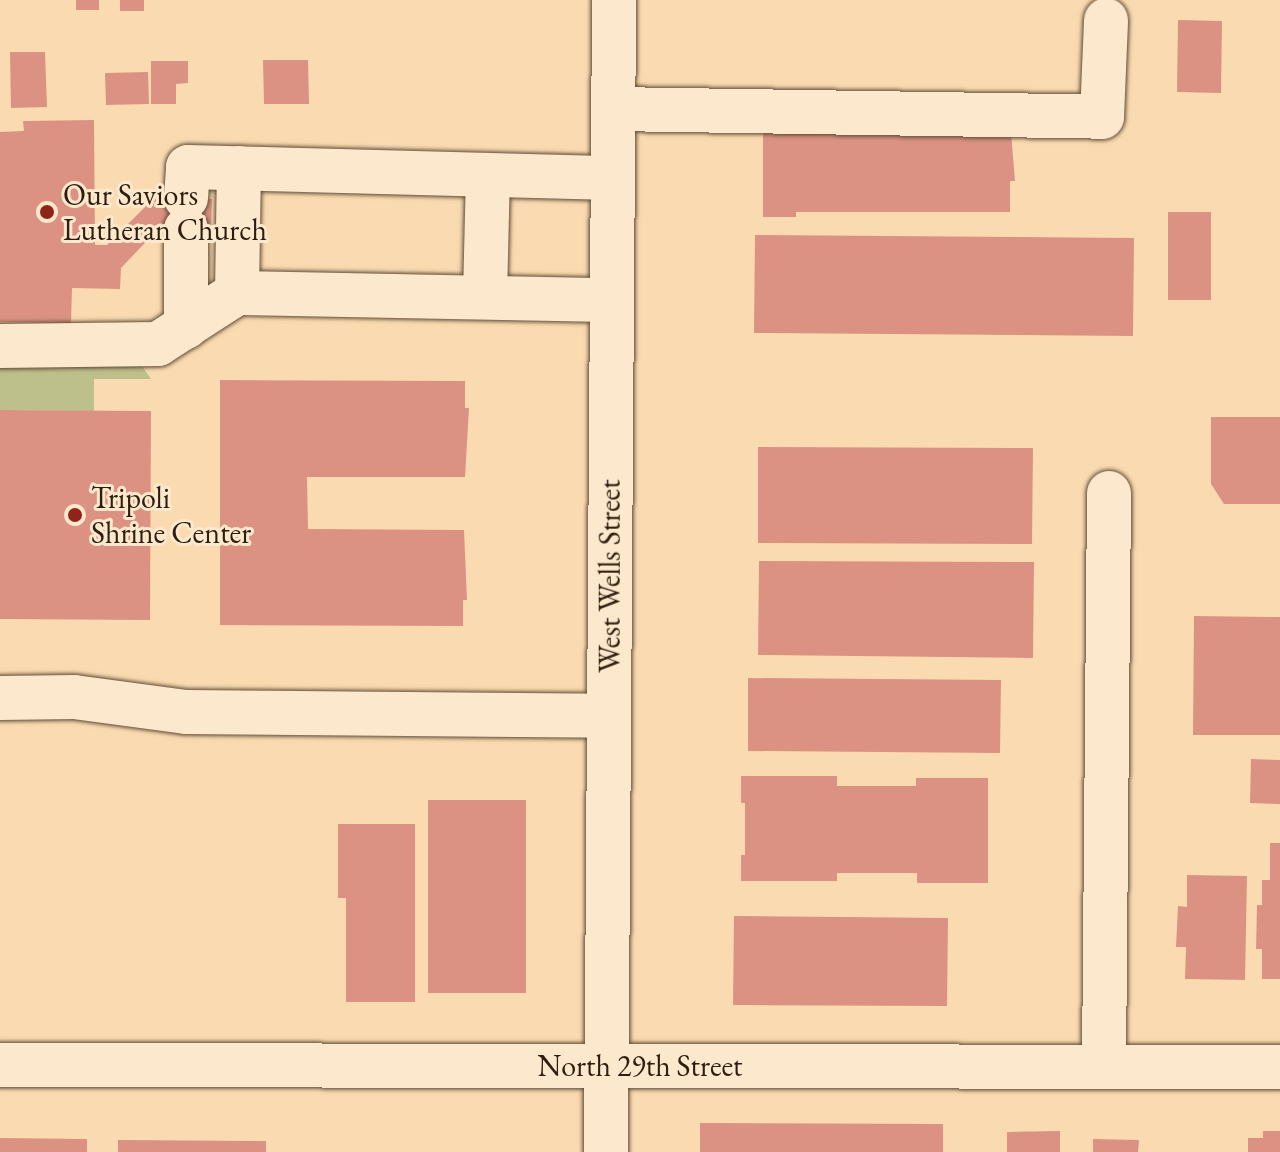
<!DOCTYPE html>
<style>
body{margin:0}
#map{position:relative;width:1280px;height:1152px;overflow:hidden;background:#fadbb1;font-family:"EB Garamond",serif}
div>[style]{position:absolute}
.green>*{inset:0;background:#bec08c}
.building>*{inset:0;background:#dc9282}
.roads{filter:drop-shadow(0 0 2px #614d38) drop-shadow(0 0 2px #614d38)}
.minor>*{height:44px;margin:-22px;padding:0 22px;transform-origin:22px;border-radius:22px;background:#fce8cc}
.dots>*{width:22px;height:22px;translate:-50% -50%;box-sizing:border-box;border:4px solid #fce8cc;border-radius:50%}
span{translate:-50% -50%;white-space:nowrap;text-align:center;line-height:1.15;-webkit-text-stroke:6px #fce8cc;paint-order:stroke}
.poi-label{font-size:30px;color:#2e1e0f}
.left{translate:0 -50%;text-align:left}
.street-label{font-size:30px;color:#2e1e0f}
</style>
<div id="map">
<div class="green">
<i style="clip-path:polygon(0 356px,136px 357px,151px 379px,94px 379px,94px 411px,0 410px)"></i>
</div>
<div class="building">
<i style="clip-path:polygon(76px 0,99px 0,99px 10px,76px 10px)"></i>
<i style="clip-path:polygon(120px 0,144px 0,144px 11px,120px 11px)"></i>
<i style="clip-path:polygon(1178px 20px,1222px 21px,1221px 93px,1177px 92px)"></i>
<i style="clip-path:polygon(10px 52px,45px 52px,47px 107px,11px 108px)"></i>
<i style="clip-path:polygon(263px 60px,308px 60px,309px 104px,264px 104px)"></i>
<i style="clip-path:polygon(151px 61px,188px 61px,188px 83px,176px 84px,176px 104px,151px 104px)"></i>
<i style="clip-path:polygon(148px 72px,149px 104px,106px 105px,105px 73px)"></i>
<i style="clip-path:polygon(94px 120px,95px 245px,107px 245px,152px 200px,163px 197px,212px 199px,211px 230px,163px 228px,162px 225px,121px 268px,120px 289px,72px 288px,71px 323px,0 322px,0 132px,24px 131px,23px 121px)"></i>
<i style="clip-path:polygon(763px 124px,1011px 132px,1015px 181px,1010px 181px,1010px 212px,796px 212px,796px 217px,763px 217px)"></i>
<i style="clip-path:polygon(1168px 212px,1211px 212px,1211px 300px,1168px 300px)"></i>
<i style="clip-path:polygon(755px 235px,1134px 238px,1133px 336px,754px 333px)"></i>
<i style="clip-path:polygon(220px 380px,465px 381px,465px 408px,469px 408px,465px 477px,307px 477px,308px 529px,464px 530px,467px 600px,463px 600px,463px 626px,220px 625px)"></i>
<i style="clip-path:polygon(0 410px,151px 411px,150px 620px,0 619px)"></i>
<i style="clip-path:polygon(1211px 417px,1280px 417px,1280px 504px,1224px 504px,1211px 484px)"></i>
<i style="clip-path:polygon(758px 447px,1033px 448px,1032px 544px,758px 543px)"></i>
<i style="clip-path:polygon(759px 561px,1034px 562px,1033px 658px,758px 655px)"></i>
<i style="clip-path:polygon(1194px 616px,1280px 617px,1280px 735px,1193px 735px)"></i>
<i style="clip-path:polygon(748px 678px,1001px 680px,1000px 753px,748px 751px)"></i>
<i style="clip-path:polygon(1251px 759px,1280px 760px,1280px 804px,1250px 803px)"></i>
<i style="clip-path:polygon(741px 776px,837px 776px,837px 786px,916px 786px,916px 778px,988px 778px,988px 883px,917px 883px,917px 873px,837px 873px,837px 881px,741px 881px,741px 855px,745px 855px,745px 803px,741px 803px)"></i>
<i style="clip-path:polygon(428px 800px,526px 800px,526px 993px,428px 993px)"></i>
<i style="clip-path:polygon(338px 824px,415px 824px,415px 1002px,346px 1002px,346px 898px,338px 898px)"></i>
<i style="clip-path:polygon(1270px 843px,1280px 843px,1280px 979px,1262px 979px,1262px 949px,1256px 949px,1257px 905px,1262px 905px,1262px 880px,1270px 880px)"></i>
<i style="clip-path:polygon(1187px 875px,1247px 876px,1245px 980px,1185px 979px,1186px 947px,1176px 947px,1178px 906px,1187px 907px)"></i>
<i style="clip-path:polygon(734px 916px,948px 918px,947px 1006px,733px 1005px)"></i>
<i style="clip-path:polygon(700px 1123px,943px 1124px,943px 1152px,700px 1152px)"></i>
<i style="clip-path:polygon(1060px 1131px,1060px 1152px,1007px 1152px,1007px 1132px)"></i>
<i style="clip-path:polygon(1263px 1131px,1280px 1131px,1280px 1152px,1248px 1152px,1248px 1138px,1263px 1138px)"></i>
<i style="clip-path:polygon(0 1138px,87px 1139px,87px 1152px,0 1152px)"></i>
<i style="clip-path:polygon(1093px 1139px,1139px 1140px,1138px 1152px,1093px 1152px)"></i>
<i style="clip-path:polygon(118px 1140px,266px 1141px,266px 1152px,118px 1152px)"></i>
</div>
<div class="roads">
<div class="minor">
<i style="left:613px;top:109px;width:489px;rotate:0.9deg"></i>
<i style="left:1102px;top:117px;width:97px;rotate:-87.6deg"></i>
<i style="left:186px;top:198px;width:31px;rotate:-86deg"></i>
<i style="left:188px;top:167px;width:425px;rotate:1.5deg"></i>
<i style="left:186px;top:229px;width:98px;rotate:90deg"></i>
<i style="left:237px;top:293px;width:125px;rotate:-89.1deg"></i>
<i style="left:485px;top:296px;width:121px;rotate:-88.6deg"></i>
<i style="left:0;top:346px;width:158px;rotate:-0.7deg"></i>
<i style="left:158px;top:344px;width:94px;rotate:-32.8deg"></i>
<i style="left:237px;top:293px;width:375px;rotate:1.1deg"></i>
<i style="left:0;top:698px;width:74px;rotate:-0.8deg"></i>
<i style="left:74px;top:697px;width:113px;rotate:7.6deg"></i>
<i style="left:186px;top:712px;width:423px;rotate:0.5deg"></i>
<i style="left:0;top:1065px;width:1280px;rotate:0.09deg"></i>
<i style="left:1104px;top:1066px;width:573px;rotate:-89.5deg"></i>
<i style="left:606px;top:1152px;width:1152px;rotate:-89.6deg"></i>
</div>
</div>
<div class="dots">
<i style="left:47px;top:212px;background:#8f2418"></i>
<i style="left:75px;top:515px;background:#8f2418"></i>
</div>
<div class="poi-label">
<span class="left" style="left:63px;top:212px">Our Saviors<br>Lutheran Church</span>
<span class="left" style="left:91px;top:515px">Tripoli<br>Shrine Center</span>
</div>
<div class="street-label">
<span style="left:610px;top:576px;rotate:-90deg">West Wells Street</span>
<span style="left:640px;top:1066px">North 29th Street</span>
</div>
</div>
